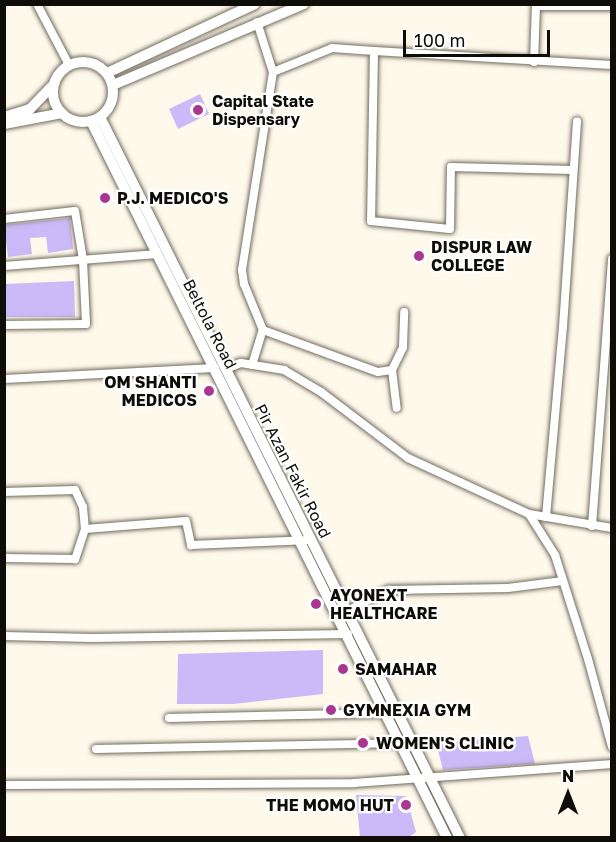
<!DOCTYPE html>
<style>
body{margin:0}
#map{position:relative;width:616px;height:842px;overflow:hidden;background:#fef9eb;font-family:"Golos Text",sans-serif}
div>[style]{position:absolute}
.building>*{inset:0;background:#cbbaf8}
.roads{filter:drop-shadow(0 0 2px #726c5e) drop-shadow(0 0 2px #726c5e)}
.street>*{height:8px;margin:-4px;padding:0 4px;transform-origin:4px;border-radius:4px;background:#fff}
.secondary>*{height:10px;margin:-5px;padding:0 5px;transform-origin:5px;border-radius:5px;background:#fff}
.secondary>.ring{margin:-5px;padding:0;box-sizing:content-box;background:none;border:10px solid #fff;border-radius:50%}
.dots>*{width:16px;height:16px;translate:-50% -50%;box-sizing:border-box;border:3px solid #fff;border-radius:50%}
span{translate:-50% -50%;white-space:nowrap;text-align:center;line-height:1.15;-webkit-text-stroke:4.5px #fff;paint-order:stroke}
.poi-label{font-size:16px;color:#0f0d07;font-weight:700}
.left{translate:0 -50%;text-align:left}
.right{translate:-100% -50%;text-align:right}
.street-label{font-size:16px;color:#0f0d07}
.frame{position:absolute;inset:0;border:6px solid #0f0d07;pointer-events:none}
.north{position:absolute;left:538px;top:764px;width:60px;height:60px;-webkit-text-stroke:4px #fff;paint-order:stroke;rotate:0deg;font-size:16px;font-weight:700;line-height:24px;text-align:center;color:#0f0d07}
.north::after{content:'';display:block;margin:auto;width:21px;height:27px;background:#0f0d07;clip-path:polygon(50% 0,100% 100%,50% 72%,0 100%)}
.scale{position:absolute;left:403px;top:30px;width:147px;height:27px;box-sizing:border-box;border:3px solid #0f0d07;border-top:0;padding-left:8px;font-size:18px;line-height:21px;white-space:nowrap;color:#0f0d07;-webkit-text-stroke:4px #fff;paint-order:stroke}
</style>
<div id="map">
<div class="building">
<i style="clip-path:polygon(200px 94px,209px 114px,178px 129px,169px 109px)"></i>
<i style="clip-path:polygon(70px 218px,73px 249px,48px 253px,46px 237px,30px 238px,32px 254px,8px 257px,4px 225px)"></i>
<i style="clip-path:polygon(74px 281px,75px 317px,4px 317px,4px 284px)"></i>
<i style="clip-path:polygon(323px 650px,323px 694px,234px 704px,177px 704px,178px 654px)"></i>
<i style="clip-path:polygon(528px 736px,535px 764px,443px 770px,436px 743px)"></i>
<i style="clip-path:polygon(356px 795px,406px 796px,416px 832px,409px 837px,360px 837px)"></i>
</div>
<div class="roads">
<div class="street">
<i style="left:37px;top:4px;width:69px;rotate:62.3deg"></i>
<i style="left:257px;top:22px;width:52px;rotate:72.3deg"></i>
<i style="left:273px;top:72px;width:64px;rotate:-22.1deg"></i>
<i style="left:332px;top:48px;width:42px;rotate:4.1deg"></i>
<i style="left:374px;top:51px;width:170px;rotate:91deg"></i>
<i style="left:371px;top:221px;width:79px;rotate:5.8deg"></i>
<i style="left:450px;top:229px;width:62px;rotate:-89.1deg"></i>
<i style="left:451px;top:167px;width:122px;rotate:1.4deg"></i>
<i style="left:374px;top:51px;width:238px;rotate:3.4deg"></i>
<i style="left:534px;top:62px;width:56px;rotate:-88deg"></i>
<i style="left:536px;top:6px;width:76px"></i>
<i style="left:4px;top:219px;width:71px;rotate:-6.4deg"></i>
<i style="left:75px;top:211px;width:50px;rotate:80.7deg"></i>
<i style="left:83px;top:260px;width:64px;rotate:87.3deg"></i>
<i style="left:86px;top:324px;width:82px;rotate:179.3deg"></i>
<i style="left:4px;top:266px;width:154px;rotate:-4.5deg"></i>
<i style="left:263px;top:330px;width:122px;rotate:20.1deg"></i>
<i style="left:378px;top:372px;width:14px;rotate:-8deg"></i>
<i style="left:392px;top:370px;width:25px;rotate:-64deg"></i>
<i style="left:403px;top:347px;width:35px;rotate:-88deg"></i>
<i style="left:252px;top:365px;width:37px;rotate:-73deg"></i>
<i style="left:263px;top:330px;width:50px;rotate:-112.4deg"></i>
<i style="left:244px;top:284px;width:14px;rotate:-98deg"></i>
<i style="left:242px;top:270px;width:200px;rotate:-81.1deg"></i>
<i style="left:226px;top:369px;width:16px;rotate:-22deg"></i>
<i style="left:241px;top:363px;width:44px;rotate:9.2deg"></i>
<i style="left:284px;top:370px;width:43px;rotate:30.7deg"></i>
<i style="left:321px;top:392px;width:109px;rotate:37.2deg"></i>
<i style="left:408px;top:458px;width:133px;rotate:24.8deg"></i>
<i style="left:529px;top:514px;width:84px;rotate:9.6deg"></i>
<i style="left:392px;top:370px;width:38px;rotate:83deg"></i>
<i style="left:4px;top:379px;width:211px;rotate:-3deg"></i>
<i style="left:4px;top:492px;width:71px;rotate:-1.6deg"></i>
<i style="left:75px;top:490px;width:19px;rotate:65deg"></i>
<i style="left:83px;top:507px;width:22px;rotate:85deg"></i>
<i style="left:85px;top:529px;width:32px;rotate:108deg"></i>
<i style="left:75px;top:559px;width:71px;rotate:-179.2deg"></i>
<i style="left:529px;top:514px;width:49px;rotate:57.6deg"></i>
<i style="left:555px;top:555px;width:109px;rotate:72.4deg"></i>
<i style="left:588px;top:659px;width:91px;rotate:74.7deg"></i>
<i style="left:546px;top:517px;width:191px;rotate:-84.9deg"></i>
<i style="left:563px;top:327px;width:206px;rotate:-86.1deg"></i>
<i style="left:592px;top:526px;width:268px;rotate:-85.7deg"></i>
<i style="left:85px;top:529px;width:101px;rotate:-4.5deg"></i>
<i style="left:186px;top:521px;width:25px;rotate:78deg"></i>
<i style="left:191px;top:545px;width:120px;rotate:-2.4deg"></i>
<i style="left:355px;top:607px;width:38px;rotate:-27deg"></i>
<i style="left:389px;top:590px;width:119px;rotate:-1deg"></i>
<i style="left:508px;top:588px;width:55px;rotate:-7.3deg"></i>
<i style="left:4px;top:636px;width:88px;rotate:1.3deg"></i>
<i style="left:92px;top:638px;width:256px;rotate:-0.9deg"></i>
<i style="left:169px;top:718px;width:218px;rotate:-1.3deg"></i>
<i style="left:96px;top:749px;width:306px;rotate:-1.1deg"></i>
<i style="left:4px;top:785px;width:350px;rotate:-0.3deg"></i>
<i style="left:354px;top:783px;width:259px;rotate:-4.2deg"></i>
</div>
<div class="secondary">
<i class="ring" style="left:53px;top:62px;width:50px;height:50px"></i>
<i style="left:107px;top:73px;width:163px;rotate:-25deg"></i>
<i style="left:113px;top:85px;width:207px;rotate:-23deg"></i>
<i style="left:4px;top:117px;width:27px;rotate:-17deg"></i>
<i style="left:30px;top:109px;width:35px;rotate:-46deg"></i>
<i style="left:100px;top:117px;width:806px;rotate:63.47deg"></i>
<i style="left:91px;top:121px;width:801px;rotate:63.59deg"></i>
<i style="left:4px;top:124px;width:59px;rotate:-10.7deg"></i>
</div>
</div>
<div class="dots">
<i style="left:198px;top:110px;background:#aa368f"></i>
<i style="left:105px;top:198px;background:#aa368f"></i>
<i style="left:419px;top:256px;background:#aa368f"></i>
<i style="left:209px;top:391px;background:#aa368f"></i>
<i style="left:316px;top:604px;background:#aa368f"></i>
<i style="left:343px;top:669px;background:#aa368f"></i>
<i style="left:331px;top:710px;background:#aa368f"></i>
<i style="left:363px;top:743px;background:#aa368f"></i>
<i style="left:406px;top:805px;background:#aa368f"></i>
</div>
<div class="poi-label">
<span class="left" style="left:212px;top:110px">Capital State<br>Dispensary</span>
<span class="left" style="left:117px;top:198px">P.J. MEDICO'S</span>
<span class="left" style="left:431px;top:256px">DISPUR LAW<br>COLLEGE</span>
<span class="right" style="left:197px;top:391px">OM SHANTI<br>MEDICOS</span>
<span class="left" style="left:330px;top:604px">AYONEXT<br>HEALTHCARE</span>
<span class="left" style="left:355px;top:669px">SAMAHAR</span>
<span class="left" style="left:343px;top:710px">GYMNEXIA GYM</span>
<span class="left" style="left:376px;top:743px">WOMEN'S CLINIC</span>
<span class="right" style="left:394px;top:805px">THE MOMO HUT</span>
</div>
<div class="street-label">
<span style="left:210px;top:324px;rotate:63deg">Beltola Road</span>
<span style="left:293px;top:471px;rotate:63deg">Pir Azan Fakir Road</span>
</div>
<div class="frame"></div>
<div class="north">N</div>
<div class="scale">100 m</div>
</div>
